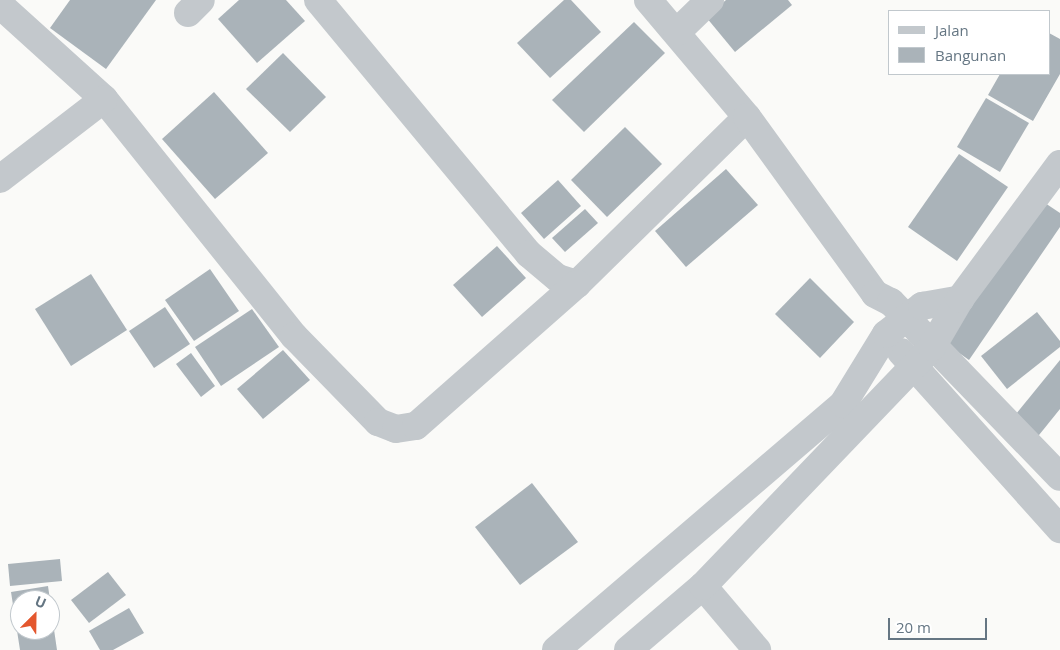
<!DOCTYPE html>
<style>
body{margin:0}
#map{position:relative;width:1060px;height:650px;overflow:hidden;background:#fafaf8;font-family:"Open Sans",sans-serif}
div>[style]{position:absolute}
.building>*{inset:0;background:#aab3b9}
.minor>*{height:28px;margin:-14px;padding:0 14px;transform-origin:14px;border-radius:14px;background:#c3c8cc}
span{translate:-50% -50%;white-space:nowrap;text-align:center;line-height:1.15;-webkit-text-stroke:5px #fff;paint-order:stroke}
.legend{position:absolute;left:888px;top:10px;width:162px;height:65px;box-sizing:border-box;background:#fff;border:1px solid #c1c8cd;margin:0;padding:6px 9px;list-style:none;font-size:15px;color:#657683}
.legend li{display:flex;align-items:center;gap:10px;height:25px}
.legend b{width:25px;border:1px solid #c1c8cd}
.north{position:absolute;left:10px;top:590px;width:50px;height:50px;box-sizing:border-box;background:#fff;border:1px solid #c1c8cd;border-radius:50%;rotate:23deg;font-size:14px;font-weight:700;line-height:20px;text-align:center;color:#657683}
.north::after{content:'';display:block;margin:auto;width:18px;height:22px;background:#e4572e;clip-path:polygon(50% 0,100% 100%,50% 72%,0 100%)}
.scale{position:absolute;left:888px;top:618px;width:99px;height:22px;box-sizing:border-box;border:2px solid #657683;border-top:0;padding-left:6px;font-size:15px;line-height:18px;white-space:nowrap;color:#657683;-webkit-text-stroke:4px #fff;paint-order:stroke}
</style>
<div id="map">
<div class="building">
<i style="clip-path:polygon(70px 0,156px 0,106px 69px,50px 28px)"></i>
<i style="clip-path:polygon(239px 0,286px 0,305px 21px,257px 63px,218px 19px)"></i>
<i style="clip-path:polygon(564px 0,571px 0,601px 32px,550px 78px,517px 43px)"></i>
<i style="clip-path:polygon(726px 0,788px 0,792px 5px,735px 52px,706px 17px)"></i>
<i style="clip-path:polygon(634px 22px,665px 53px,584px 132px,552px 100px)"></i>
<i style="clip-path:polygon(1049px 33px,1060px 39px,1060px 74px,1033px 121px,988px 95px,1000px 74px,1049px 74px)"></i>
<i style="clip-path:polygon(283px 53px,326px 97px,290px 132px,246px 89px)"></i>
<i style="clip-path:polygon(214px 92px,268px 153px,215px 199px,162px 139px)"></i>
<i style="clip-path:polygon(986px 98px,1029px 123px,1000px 172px,957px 147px)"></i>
<i style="clip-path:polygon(625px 127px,662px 164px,607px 217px,571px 180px)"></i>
<i style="clip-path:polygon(959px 154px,1008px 187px,957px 261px,908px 227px)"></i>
<i style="clip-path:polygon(726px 169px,758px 205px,686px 267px,655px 231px)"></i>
<i style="clip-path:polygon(558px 180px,581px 206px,544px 239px,521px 213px)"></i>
<i style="clip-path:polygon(1042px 201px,1060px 213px,1060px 227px,969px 360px,945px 343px)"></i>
<i style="clip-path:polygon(585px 209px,598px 223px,565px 252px,552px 238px)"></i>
<i style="clip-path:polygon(497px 246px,526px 278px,482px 317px,453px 285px)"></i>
<i style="clip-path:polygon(210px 269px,239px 311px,194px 341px,165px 300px)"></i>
<i style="clip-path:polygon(91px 274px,127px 330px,71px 366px,35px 309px)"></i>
<i style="clip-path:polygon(810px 278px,854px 322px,820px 358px,775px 314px)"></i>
<i style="clip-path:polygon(165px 307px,190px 344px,154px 368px,129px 331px)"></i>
<i style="clip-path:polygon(252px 309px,279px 347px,221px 386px,195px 347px)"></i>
<i style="clip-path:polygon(1037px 312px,1060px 341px,1060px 347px,1007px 389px,981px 356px)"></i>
<i style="clip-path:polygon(283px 350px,310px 380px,263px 419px,237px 389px)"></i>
<i style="clip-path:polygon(191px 353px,215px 386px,201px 397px,176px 364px)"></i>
<i style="clip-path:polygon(1060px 360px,1060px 409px,1035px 440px,1011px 420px)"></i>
<i style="clip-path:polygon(532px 483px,578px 542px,520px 585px,475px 527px)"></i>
<i style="clip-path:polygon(60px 559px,62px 581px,10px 586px,8px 564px)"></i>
<i style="clip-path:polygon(108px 572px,126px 595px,89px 623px,71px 600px)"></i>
<i style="clip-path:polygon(48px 586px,50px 600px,20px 600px,20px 630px,50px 630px,51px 609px,57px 650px,20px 650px,11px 592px)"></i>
<i style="clip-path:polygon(129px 608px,144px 633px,113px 650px,100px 650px,89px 631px)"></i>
</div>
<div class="minor">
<i style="left:318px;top:0;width:330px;rotate:50.3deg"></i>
<i style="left:529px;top:254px;width:38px;rotate:40deg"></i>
<i style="left:558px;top:278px;width:20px;rotate:18deg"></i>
<i style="left:577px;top:284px;width:238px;rotate:-44.5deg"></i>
<i style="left:648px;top:0;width:153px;rotate:49.8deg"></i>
<i style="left:747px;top:117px;width:218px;rotate:54.1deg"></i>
<i style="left:875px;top:294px;width:18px;rotate:27deg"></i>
<i style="left:891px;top:302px;width:243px;rotate:46deg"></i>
<i style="left:0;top:5px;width:140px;rotate:42.1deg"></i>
<i style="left:104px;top:99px;width:304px;rotate:51.3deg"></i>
<i style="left:294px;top:336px;width:120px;rotate:45.7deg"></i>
<i style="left:378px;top:422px;width:19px;rotate:21deg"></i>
<i style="left:396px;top:429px;width:20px;rotate:-9deg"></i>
<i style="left:416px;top:426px;width:215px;rotate:-41.4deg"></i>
<i style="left:188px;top:13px;width:18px;rotate:-45deg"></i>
<i style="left:677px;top:32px;width:46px;rotate:-44.1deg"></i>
<i style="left:0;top:179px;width:131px;rotate:-37.6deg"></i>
<i style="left:901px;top:352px;width:238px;rotate:48.1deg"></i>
<i style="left:703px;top:586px;width:84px;rotate:49.8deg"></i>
<i style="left:556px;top:650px;width:378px;rotate:-40.6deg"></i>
<i style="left:843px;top:404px;width:82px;rotate:-58.4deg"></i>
<i style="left:886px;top:334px;width:46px;rotate:-37.9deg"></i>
<i style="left:922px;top:306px;width:39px;rotate:-10deg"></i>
<i style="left:628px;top:650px;width:99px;rotate:-40.5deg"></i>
<i style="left:703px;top:586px;width:331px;rotate:-46.2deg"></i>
<i style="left:932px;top:347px;width:56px;rotate:-59.7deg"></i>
<i style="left:960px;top:299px;width:168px;rotate:-53.5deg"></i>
</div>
<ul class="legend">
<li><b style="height:6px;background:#c3c8cc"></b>Jalan</li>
<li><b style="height:14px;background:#aab3b9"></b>Bangunan</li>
</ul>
<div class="north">U</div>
<div class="scale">20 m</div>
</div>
